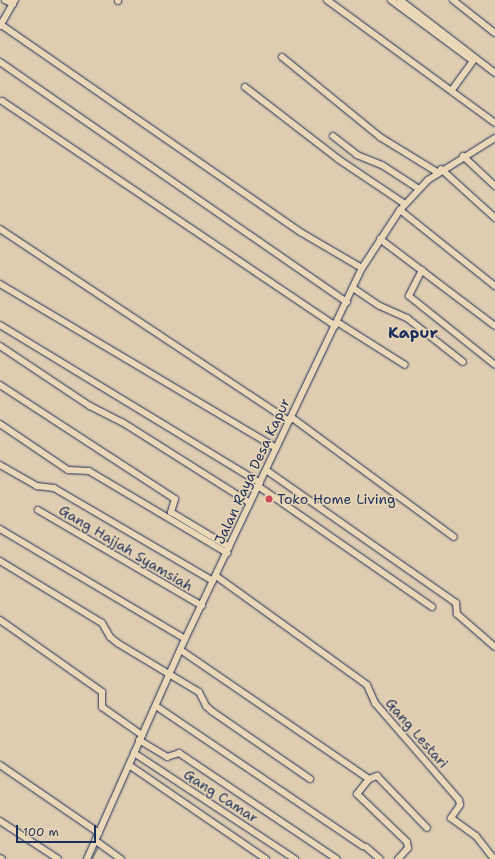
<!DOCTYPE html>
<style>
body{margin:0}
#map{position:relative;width:495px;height:859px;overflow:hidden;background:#decdb0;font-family:"Shantell Sans",sans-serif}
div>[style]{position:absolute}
.stream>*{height:1.5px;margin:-0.75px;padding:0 0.75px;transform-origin:0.75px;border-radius:0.75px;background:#989592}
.roads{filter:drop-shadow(0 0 1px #1b2f5e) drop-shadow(0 0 1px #1b2f5e)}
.street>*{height:6px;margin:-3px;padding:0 3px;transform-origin:3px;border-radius:3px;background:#ead7b5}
.dots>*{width:11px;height:11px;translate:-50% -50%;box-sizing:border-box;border:2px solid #ead7b5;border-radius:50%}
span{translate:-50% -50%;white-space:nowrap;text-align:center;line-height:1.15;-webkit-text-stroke:3px #ead7b5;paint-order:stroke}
.street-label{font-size:14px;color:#1b2f5e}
.poi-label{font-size:14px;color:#1b2f5e}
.left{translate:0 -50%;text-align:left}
.quarter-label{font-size:16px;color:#1b2f5e;font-weight:700}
.scale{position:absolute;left:16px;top:825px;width:80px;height:18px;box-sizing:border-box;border:2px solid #1b2f5e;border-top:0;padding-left:5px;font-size:12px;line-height:14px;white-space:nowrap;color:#1b2f5e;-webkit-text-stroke:3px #ead7b5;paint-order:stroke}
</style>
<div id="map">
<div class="stream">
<i style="left:92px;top:859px;width:13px;rotate:-61deg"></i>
</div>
<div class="roads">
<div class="street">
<i style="left:5px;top:0;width:9px;rotate:27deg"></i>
<i style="left:118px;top:0;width:1px;rotate:90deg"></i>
<i style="left:327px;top:0;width:208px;rotate:36.2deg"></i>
<i style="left:391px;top:0;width:102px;rotate:36.6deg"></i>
<i style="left:473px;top:61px;width:36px;rotate:126deg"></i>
<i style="left:400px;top:0;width:120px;rotate:37.5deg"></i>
<i style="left:453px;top:0;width:53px;rotate:38.2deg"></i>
<i style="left:0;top:24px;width:367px;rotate:34.7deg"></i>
<i style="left:302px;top:233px;width:69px;rotate:30.3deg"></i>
<i style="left:0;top:26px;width:30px;rotate:-60deg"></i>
<i style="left:282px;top:57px;width:127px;rotate:39.2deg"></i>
<i style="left:380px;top:137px;width:67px;rotate:31.6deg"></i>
<i style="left:0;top:62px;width:422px;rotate:34.7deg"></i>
<i style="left:245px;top:87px;width:118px;rotate:37.7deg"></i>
<i style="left:338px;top:159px;width:81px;rotate:33.9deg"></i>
<i style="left:2px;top:101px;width:402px;rotate:34deg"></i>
<i style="left:333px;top:136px;width:31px;rotate:38deg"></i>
<i style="left:357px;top:155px;width:27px;rotate:22deg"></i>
<i style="left:382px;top:165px;width:44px;rotate:33deg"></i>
<i style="left:463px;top:156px;width:44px;rotate:43.2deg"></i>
<i style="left:441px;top:169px;width:73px;rotate:42.2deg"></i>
<i style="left:400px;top:210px;width:122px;rotate:38.7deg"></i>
<i style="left:0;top:229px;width:347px;rotate:33.6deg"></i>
<i style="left:380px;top:239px;width:144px;rotate:37.1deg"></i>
<i style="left:422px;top:270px;width:29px;rotate:117deg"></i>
<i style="left:409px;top:296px;width:110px;rotate:38.7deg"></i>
<i style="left:0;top:284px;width:321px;rotate:30.7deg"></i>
<i style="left:353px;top:288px;width:32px;rotate:34deg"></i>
<i style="left:380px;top:306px;width:30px;rotate:24deg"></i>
<i style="left:407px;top:318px;width:71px;rotate:38.2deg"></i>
<i style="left:337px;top:322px;width:80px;rotate:32.3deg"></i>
<i style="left:0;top:325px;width:304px;rotate:31.3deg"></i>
<i style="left:0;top:346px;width:108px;rotate:33.7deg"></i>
<i style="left:90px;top:406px;width:36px;rotate:27deg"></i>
<i style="left:122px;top:422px;width:151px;rotate:32.3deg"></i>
<i style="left:0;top:385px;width:209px;rotate:33.1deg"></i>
<i style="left:175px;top:499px;width:14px;rotate:107deg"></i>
<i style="left:171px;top:512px;width:68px;rotate:31.1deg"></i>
<i style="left:291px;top:417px;width:202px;rotate:36.4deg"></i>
<i style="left:0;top:424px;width:82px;rotate:34.1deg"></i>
<i style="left:68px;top:470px;width:21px;rotate:3deg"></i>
<i style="left:89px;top:471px;width:161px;rotate:30.7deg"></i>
<i style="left:0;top:465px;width:43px;rotate:29.6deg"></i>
<i style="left:37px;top:486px;width:17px;rotate:7deg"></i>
<i style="left:54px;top:488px;width:184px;rotate:30.3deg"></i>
<i style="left:266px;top:470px;width:232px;rotate:35deg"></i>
<i style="left:456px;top:603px;width:11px;rotate:85deg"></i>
<i style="left:457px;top:614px;width:50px;rotate:41deg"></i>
<i style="left:258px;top:486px;width:212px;rotate:34.8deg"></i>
<i style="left:38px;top:510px;width:190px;rotate:30.3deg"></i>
<i style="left:0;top:529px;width:215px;rotate:30.7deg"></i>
<i style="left:0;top:561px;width:119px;rotate:31.3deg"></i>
<i style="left:102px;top:623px;width:16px;rotate:60deg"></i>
<i style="left:110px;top:637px;width:11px;rotate:38deg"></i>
<i style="left:119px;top:644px;width:93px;rotate:31deg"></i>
<i style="left:199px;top:692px;width:16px;rotate:63deg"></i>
<i style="left:206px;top:706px;width:9px;rotate:41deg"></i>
<i style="left:213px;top:712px;width:118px;rotate:34.6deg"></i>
<i style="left:216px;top:576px;width:186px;rotate:35.8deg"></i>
<i style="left:367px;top:685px;width:20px;rotate:66deg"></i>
<i style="left:375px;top:703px;width:128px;rotate:49.1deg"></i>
<i style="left:459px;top:800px;width:5px;rotate:79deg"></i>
<i style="left:460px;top:805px;width:16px;rotate:125deg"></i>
<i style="left:451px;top:818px;width:31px;rotate:36deg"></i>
<i style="left:476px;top:836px;width:29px;rotate:52deg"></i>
<i style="left:0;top:620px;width:125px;rotate:35.2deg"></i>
<i style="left:102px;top:692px;width:15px;rotate:90deg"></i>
<i style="left:102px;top:707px;width:49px;rotate:35deg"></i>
<i style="left:182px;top:651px;width:227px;rotate:34.4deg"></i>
<i style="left:369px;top:779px;width:9px;rotate:-21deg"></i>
<i style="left:377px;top:776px;width:72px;rotate:46.1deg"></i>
<i style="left:156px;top:706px;width:250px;rotate:34.1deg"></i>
<i style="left:139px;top:740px;width:33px;rotate:31deg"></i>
<i style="left:167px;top:757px;width:13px;rotate:-18deg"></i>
<i style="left:179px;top:753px;width:190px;rotate:33.9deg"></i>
<i style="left:134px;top:753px;width:193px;rotate:33.4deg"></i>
<i style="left:0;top:765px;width:120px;rotate:34.5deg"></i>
<i style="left:129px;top:765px;width:166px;rotate:34.5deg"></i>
<i style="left:369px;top:779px;width:19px;rotate:129deg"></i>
<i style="left:357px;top:794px;width:69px;rotate:43.8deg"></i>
<i style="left:407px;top:842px;width:6px;rotate:81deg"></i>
<i style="left:408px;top:848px;width:15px;rotate:132deg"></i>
<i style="left:0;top:821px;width:69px;rotate:33.2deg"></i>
<i style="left:96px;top:841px;width:31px;rotate:36deg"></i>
<i style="left:366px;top:847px;width:18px;rotate:41deg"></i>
<i style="left:0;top:858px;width:2px;rotate:27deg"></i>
<i style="left:87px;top:859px;width:241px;rotate:-66deg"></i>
<i style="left:185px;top:639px;width:411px;rotate:-64.5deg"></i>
<i style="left:362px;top:268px;width:69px;rotate:-56.8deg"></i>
<i style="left:400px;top:210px;width:41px;rotate:-47deg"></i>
<i style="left:428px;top:180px;width:79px;rotate:-32.1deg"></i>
</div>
</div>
<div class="dots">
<i style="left:269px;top:499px;background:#d1495b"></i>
</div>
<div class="street-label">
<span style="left:252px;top:471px;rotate:-65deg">Jalan Raya Desa Kapur</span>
<span style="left:126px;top:548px;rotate:31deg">Gang Hajjah Syamsiah</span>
<span style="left:417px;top:733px;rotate:49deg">Gang Lestari</span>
<span style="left:221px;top:796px;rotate:33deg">Gang Camar</span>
</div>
<div class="poi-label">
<span class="left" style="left:277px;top:499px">Toko Home Living</span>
</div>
<div class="quarter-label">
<span style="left:413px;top:333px">Kapur</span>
</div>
<div class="scale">100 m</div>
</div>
